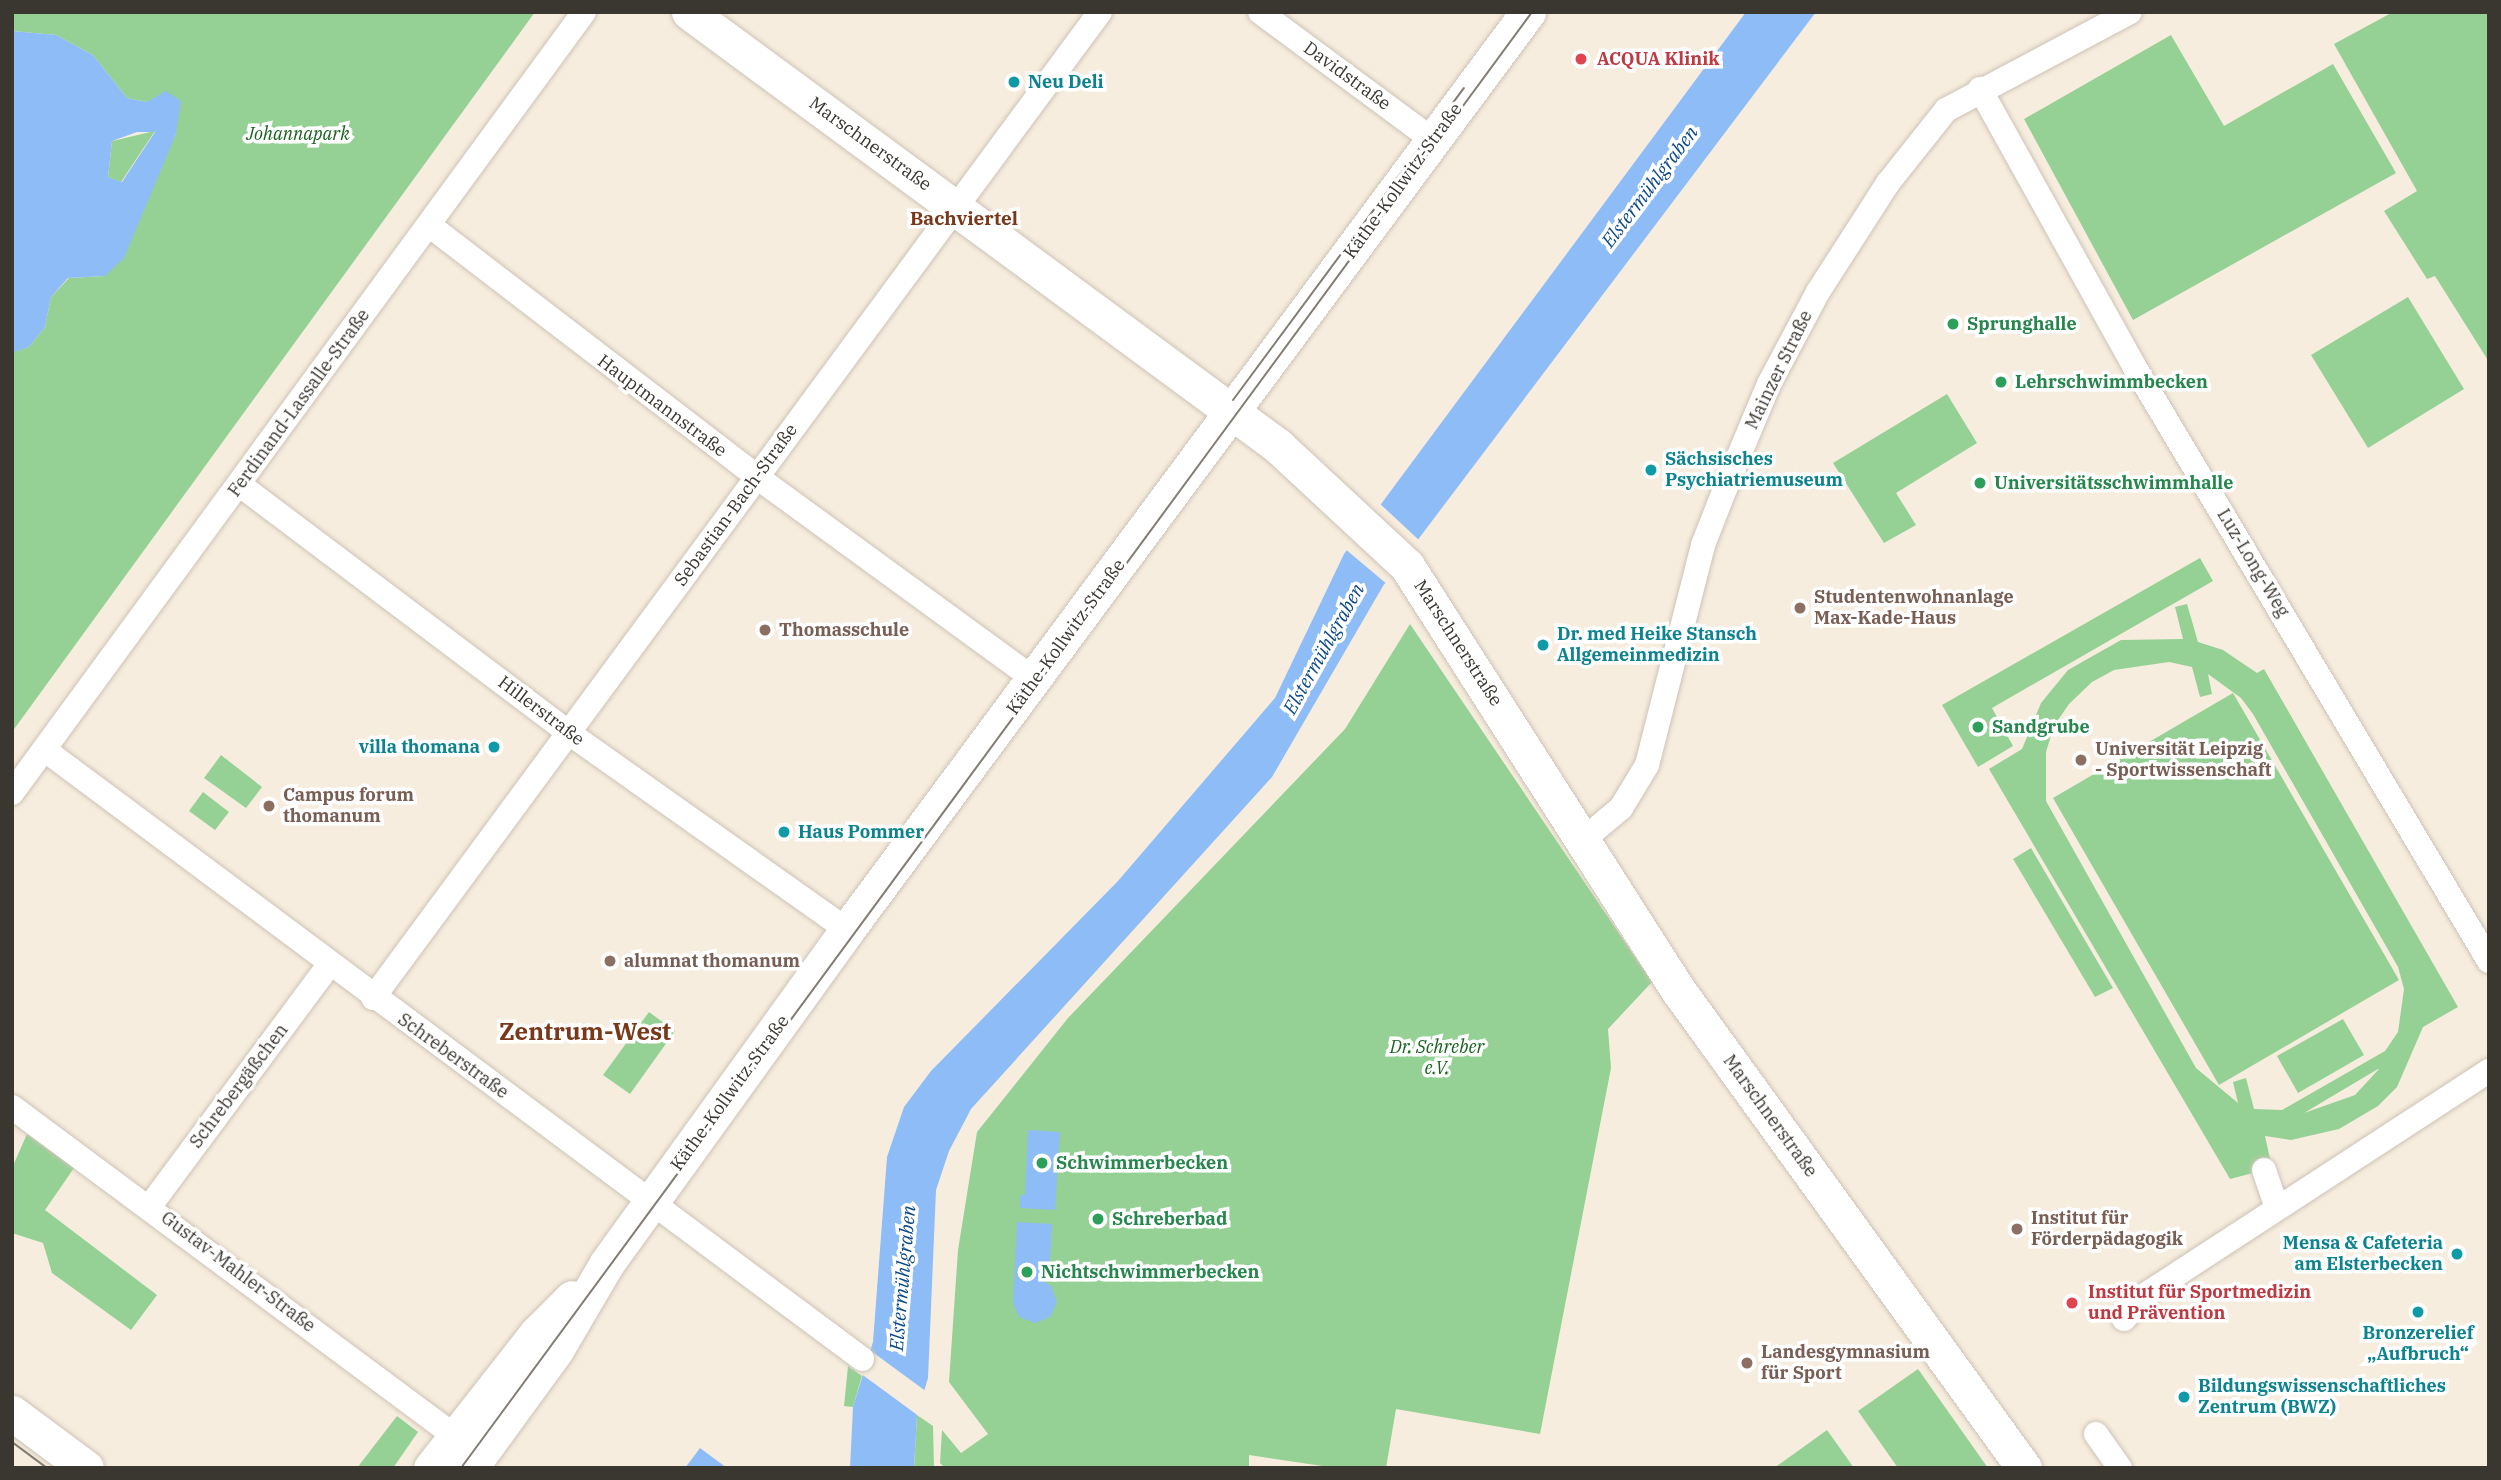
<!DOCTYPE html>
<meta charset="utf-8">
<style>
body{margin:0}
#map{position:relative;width:2501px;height:1480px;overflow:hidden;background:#f7edde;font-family:"IBM Plex Serif",serif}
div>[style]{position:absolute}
.green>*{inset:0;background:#95d195}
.water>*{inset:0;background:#8dbcf7}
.pier>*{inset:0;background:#f7edde}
.roads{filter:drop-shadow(0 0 2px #cdc3b5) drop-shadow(0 0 2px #cdc3b5)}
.minor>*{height:24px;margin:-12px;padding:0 12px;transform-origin:12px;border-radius:12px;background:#fff}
.secondary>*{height:35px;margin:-17.5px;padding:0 17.5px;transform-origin:17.5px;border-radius:17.5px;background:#fff}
.tram>*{height:2px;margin:-1px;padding:0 1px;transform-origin:1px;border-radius:1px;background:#827c72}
.dots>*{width:19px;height:19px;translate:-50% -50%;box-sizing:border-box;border:4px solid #fff;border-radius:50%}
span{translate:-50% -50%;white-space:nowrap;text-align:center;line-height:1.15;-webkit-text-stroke:7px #fff;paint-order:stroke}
.health-label{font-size:18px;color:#be3a42;font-weight:700}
.left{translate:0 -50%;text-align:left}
.street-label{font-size:18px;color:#3a3630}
.culture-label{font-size:18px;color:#0d838f;font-weight:700}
.right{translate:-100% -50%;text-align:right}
.park-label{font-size:18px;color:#196220;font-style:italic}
.leisure-label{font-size:18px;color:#27864d;font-weight:700}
.education-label{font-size:18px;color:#785e54;font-weight:700}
.water-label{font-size:19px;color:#0a4888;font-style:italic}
.neighbourhood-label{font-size:19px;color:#79381a;font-weight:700}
.district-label{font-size:24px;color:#79381a;font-weight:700}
.frame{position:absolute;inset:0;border:14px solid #3a3630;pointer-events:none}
</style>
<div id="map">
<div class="green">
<i style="clip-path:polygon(12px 12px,535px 12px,12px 732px,12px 352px,29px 347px,45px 327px,51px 297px,69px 278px,105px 276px,176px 134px,147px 102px,127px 98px,93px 55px,56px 35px,12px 31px)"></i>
<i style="clip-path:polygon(2393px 12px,2489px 12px,2489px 362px,2435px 276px,2427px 279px,2384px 211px,2417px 191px,2334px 44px)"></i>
<i style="clip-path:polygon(2171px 35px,2224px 126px,2333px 64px,2396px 173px,2133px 320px,2024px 119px)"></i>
<i style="clip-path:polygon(155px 131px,121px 182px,108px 177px,112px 141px)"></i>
<i style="clip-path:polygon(2408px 297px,2464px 389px,2368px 448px,2311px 355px)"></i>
<i style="clip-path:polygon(1947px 394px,1977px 443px,1896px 493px,1916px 525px,1884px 543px,1833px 463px)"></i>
<i style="clip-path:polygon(2200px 558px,2213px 581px,1992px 708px,2013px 746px,1978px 767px,1942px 705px)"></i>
<i style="clip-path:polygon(evenodd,2187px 604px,2198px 642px,2223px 650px,2257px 673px,2264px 669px,2458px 1007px,2423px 1027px,2397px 1087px,2378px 1106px,2339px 1129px,2291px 1140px,2265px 1136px,2272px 1168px,2230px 1179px,1989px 769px,2022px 749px,2041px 703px,2068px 670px,2121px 640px,2183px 639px,2175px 607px,2187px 604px,2169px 662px,2192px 667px,2200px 697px,2212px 694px,2208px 674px,2241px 698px,2253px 714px,2398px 967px,2404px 989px,2398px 1032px,2385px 1051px,2282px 1110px,2254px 1109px,2246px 1078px,2233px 1082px,2238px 1103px,2196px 1068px,2046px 801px,2046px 752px,2054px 726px,2069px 704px,2092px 682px,2114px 670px,2169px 662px,2187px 604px,2379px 1069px,2355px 1095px,2304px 1113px,2378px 1069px,2379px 1069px)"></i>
<i style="clip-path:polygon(1410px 624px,1652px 982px,1608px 1029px,1611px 1068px,1540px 1434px,1396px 1409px,1386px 1468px,1336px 1468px,1249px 1455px,1249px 1468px,945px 1468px,940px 1463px,942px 1430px,961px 1453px,988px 1434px,949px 1382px,958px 1250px,977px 1132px,1068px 1018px,1345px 729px)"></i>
<i style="clip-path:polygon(2233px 693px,2399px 980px,2219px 1085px,2053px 798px)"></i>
<i style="clip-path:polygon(221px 755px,262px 787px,246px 808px,204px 778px)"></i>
<i style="clip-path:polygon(203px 792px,229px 812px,215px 830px,189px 811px)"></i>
<i style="clip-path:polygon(2031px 848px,2113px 988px,2095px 997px,2013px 859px)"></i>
<i style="clip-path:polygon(649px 1012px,675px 1031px,630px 1094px,603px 1075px)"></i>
<i style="clip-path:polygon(2343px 1019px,2364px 1055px,2298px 1093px,2277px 1056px)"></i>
<i style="clip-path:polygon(27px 1134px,74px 1168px,45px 1210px,157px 1295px,131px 1330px,52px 1273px,43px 1243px,12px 1233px,12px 1168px)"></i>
<i style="clip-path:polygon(848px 1366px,862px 1376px,853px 1407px,844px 1406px)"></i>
<i style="clip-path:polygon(1918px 1369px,1988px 1468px,1898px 1468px,1858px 1411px)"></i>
<i style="clip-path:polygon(917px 1415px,933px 1426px,934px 1468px,914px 1468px)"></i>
<i style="clip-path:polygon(397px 1416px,418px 1432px,393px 1468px,357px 1468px)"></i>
<i style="clip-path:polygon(1827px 1430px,1854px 1468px,1774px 1468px)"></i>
</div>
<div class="water">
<i style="clip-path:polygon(1746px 12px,1816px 12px,1383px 586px,1272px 777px,971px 1109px,949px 1151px,936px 1190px,928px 1378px,917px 1415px,914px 1468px,850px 1468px,853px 1407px,873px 1342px,887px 1157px,904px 1107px,931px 1071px,1118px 881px,1275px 698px,1344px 554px)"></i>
<i style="clip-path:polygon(evenodd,12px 31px,56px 35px,93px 55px,127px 98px,147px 102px,166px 91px,181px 101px,176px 134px,124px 258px,105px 276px,68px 278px,51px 297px,45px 327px,29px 347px,14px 352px,12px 31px,137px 132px,155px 132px,122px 182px,108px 177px,112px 141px,137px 132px)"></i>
<i style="clip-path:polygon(1028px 1130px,1060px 1132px,1055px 1210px,1020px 1208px,1020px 1195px,1025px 1195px)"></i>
<i style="clip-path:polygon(1017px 1222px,1052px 1224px,1050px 1262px,1041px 1265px,1040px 1279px,1051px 1286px,1057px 1302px,1050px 1317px,1035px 1323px,1019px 1317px,1013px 1303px)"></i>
<i style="clip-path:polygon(700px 1448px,727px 1468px,685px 1468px)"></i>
</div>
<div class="pier">
<i style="clip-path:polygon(1377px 501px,1420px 541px,1388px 585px,1344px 548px)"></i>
<i style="clip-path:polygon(867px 1348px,927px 1392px,920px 1417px,860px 1373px)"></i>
</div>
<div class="roads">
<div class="minor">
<i style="left:1260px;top:12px;width:215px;rotate:36.5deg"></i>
<i style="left:1980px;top:89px;width:317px;rotate:60.9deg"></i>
<i style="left:2134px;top:366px;width:693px;rotate:59.18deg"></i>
<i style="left:429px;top:225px;width:414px;rotate:37.5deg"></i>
<i style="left:757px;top:477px;width:344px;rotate:36.1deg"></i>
<i style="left:240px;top:485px;width:412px;rotate:37deg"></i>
<i style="left:569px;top:733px;width:341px;rotate:35.3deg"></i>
<i style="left:45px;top:750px;width:1019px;rotate:36.7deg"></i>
<i style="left:12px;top:793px;width:968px;rotate:-53.78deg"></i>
<i style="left:1583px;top:840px;width:50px;rotate:-40.1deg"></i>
<i style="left:1621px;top:808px;width:50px;rotate:-58.8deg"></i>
<i style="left:1647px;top:765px;width:227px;rotate:-75.7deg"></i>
<i style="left:1703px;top:545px;width:60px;rotate:-68.6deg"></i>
<i style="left:1725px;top:489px;width:114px;rotate:-67.3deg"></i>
<i style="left:1769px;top:384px;width:104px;rotate:-62deg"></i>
<i style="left:1818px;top:292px;width:130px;rotate:-57.3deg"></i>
<i style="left:1888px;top:183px;width:93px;rotate:-51.5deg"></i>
<i style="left:1946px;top:110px;width:208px;rotate:-28deg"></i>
<i style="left:373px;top:998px;width:1225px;rotate:-53.6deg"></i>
<i style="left:12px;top:1107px;width:553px;rotate:36.62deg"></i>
<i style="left:2264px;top:1170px;width:40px;rotate:71.1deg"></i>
<i style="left:150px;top:1206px;width:300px;rotate:-53.4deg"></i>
<i style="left:2124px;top:1319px;width:32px;rotate:-49deg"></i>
<i style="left:2145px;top:1295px;width:411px;rotate:-33.1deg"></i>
<i style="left:2096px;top:1434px;width:42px;rotate:54.8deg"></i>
</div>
<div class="secondary">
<i style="left:689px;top:12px;width:732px;rotate:36.38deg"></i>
<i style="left:1278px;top:446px;width:176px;rotate:42.9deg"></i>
<i style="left:1407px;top:566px;width:503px;rotate:57.42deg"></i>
<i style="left:1678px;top:990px;width:590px;rotate:54.1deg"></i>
<i style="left:12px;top:1413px;width:92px;rotate:36.6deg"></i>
<i style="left:431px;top:1468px;width:172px;rotate:-51.9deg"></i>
<i style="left:537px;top:1333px;width:49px;rotate:-45deg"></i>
<i style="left:470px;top:1468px;width:146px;rotate:-53.9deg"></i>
<i style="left:556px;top:1350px;width:101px;rotate:-59.6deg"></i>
<i style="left:607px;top:1263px;width:410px;rotate:-54.2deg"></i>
<i style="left:847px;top:930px;width:1143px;rotate:-53.43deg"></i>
</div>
</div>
<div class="tram">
<i style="left:1233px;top:400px;width:388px;rotate:-53.5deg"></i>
<i style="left:12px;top:1442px;width:44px;rotate:36.6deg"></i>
<i style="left:461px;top:1468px;width:1807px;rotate:-53.66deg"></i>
</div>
<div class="dots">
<i style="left:1581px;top:59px;background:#e0444e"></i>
<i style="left:1014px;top:82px;background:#0f9aa8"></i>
<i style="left:1953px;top:324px;background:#2e9e5b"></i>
<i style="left:2001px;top:382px;background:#2e9e5b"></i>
<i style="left:1651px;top:470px;background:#0f9aa8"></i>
<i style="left:1980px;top:483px;background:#2e9e5b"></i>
<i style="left:1800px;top:608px;background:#8d6e63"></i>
<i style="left:765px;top:630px;background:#8d6e63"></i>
<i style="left:1543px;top:645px;background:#0f9aa8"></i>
<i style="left:1978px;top:727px;background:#2e9e5b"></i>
<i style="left:494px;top:747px;background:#0f9aa8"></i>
<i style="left:2081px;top:760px;background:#8d6e63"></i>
<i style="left:269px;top:806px;background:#8d6e63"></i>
<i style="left:784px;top:832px;background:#0f9aa8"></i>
<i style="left:610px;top:961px;background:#8d6e63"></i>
<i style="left:1042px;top:1163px;background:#2e9e5b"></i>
<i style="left:1098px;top:1219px;background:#2e9e5b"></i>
<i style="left:2017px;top:1229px;background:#8d6e63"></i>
<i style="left:2457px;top:1254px;background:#0f9aa8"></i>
<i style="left:1027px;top:1272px;background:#2e9e5b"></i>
<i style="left:2072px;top:1303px;background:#e0444e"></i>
<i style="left:2418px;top:1312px;background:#0f9aa8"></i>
<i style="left:1747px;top:1363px;background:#8d6e63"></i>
<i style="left:2184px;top:1397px;background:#0f9aa8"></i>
</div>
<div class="health-label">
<span class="left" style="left:1597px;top:59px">ACQUA Klinik</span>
<span class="left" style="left:2088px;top:1303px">Institut für Sportmedizin<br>und Prävention</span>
</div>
<div class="street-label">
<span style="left:1347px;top:76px;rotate:36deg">Davidstraße</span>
<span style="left:870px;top:144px;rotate:36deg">Marschnerstraße</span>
<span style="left:1403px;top:181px;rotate:-54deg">Käthe-Kollwitz-Straße</span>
<span style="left:1779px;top:370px;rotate:-64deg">Mainzer Straße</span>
<span style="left:299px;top:403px;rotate:-54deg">Ferdinand-Lassalle-Straße</span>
<span style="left:662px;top:406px;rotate:37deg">Hauptmannstraße</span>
<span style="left:736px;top:505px;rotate:-54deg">Sebastian-Bach-Straße</span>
<span style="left:2253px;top:563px;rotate:59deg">Luz-Long-Weg</span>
<span style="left:1066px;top:637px;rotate:-54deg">Käthe-Kollwitz-Straße</span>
<span style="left:1458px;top:643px;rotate:57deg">Marschnerstraße</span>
<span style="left:541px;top:711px;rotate:37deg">Hillerstraße</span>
<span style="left:453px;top:1056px;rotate:36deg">Schreberstraße</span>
<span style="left:239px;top:1086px;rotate:-53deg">Schrebergäßchen</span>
<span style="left:730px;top:1093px;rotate:-54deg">Käthe-Kollwitz-Straße</span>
<span style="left:1770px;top:1116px;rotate:54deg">Marschnerstraße</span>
<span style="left:238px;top:1272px;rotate:37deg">Gustav-Mahler-Straße</span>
</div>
<div class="culture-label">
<span class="left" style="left:1028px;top:82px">Neu Deli</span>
<span class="left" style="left:1665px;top:470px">Sächsisches<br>Psychiatriemuseum</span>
<span class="left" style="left:1557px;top:645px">Dr. med Heike Stansch<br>Allgemeinmedizin</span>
<span class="right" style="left:480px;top:747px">villa thomana</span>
<span class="left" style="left:798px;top:832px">Haus Pommer</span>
<span class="right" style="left:2443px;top:1254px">Mensa &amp; Cafeteria<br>am Elsterbecken</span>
<span style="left:2418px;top:1344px">Bronzerelief<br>„Aufbruch“</span>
<span class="left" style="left:2198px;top:1397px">Bildungswissenschaftliches<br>Zentrum (BWZ)</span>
</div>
<div class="park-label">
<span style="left:298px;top:134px">Johannapark</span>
<span style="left:1437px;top:1058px">Dr. Schreber<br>e.V.</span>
</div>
<div class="leisure-label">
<span class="left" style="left:1967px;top:324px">Sprunghalle</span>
<span class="left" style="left:2015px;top:382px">Lehrschwimmbecken</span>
<span class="left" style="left:1994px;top:483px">Universitätsschwimmhalle</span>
<span class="left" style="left:1992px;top:727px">Sandgrube</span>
<span class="left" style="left:1056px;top:1163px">Schwimmerbecken</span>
<span class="left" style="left:1112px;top:1219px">Schreberbad</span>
<span class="left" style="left:1041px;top:1272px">Nichtschwimmerbecken</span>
</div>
<div class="education-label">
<span class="left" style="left:1814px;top:608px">Studentenwohnanlage<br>Max-Kade-Haus</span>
<span class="left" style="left:779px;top:630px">Thomasschule</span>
<span class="left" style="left:2095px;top:760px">Universität Leipzig<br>- Sportwissenschaft</span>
<span class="left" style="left:283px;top:806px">Campus forum<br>thomanum</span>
<span class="left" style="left:624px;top:961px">alumnat thomanum</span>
<span class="left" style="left:2031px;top:1229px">Institut für<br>Förderpädagogik</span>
<span class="left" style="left:1761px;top:1363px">Landesgymnasium<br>für Sport</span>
</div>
<div class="water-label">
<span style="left:1650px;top:187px;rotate:-53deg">Elstermühlgraben</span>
<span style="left:1324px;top:649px;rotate:-61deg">Elstermühlgraben</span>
<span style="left:903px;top:1278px;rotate:-85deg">Elstermühlgraben</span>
</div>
<div class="neighbourhood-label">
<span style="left:964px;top:219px">Bachviertel</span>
</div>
<div class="district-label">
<span style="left:585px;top:1032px">Zentrum-West</span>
</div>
<div class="frame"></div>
</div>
